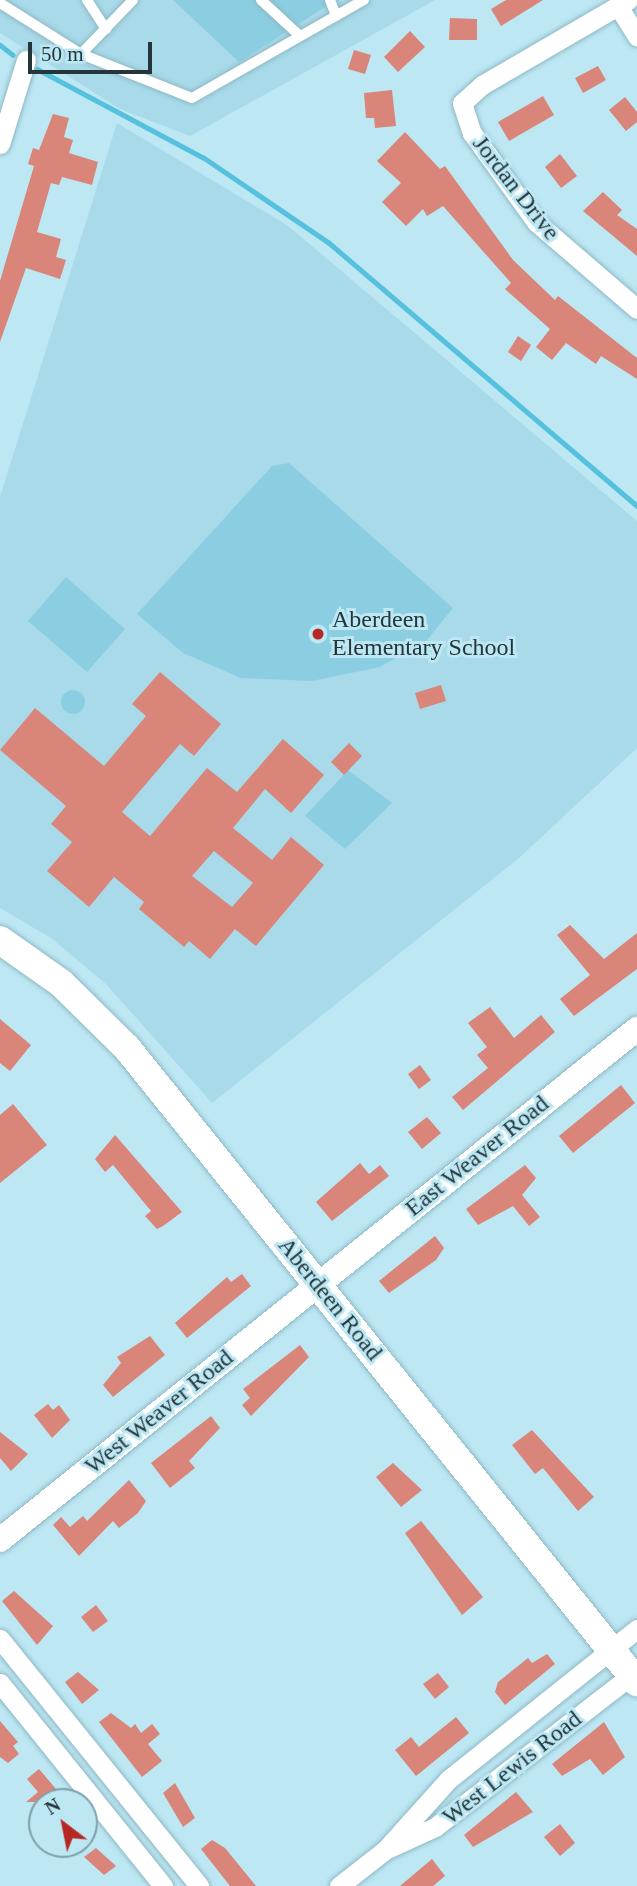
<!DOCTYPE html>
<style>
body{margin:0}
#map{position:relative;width:637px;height:1886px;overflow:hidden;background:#bce7f3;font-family:"Times New Roman",serif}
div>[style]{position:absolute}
.built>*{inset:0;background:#a8dae9}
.green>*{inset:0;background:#8ccee1}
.round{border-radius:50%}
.stream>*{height:5px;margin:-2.5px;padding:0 2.5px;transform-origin:2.5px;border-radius:2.5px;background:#55c1de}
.building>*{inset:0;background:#da857a}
.roads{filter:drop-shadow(0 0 2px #8fb8c5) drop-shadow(0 0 2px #8fb8c5)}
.service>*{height:10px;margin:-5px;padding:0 5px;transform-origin:5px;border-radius:5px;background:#fff}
.minor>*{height:19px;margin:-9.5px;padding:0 9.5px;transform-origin:9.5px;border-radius:9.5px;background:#fff}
.tertiary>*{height:24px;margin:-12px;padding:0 12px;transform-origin:12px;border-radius:12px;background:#fff}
.secondary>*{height:28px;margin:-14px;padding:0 14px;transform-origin:14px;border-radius:14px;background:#fff}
.dots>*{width:19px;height:19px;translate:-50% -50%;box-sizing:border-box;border:4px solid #bce7f3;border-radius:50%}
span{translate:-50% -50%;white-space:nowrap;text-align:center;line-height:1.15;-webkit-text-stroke:6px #bce7f3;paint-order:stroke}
.street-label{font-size:24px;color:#25363b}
.poi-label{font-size:24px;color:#25363b}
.left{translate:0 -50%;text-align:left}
.north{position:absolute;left:28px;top:1788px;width:70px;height:70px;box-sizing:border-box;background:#bce7f3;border:2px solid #80a0a9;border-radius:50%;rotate:328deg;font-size:19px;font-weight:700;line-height:28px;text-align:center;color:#25363b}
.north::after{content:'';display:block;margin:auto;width:24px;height:32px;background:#b72824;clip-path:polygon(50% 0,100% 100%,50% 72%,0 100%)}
.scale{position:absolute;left:28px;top:42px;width:124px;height:32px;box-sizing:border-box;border:4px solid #25363b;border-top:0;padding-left:9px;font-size:21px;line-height:24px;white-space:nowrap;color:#25363b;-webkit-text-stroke:5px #bce7f3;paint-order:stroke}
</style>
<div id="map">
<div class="built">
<i style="clip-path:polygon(0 0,435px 0,190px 136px,120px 109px,0 33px)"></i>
<i style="clip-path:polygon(117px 123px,287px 225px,637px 521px,637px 748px,519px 858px,212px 1103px,106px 984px,51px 938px,0 908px,0 497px)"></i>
</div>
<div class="green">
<i style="clip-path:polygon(173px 0,336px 0,239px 62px)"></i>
<i style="clip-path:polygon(289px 463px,453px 608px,427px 640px,380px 667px,312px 681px,241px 678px,183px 653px,137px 614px,272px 466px)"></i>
<i style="clip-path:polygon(66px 577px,125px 629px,87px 672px,28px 621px)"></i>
<i class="round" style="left:61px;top:690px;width:24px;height:24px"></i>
<i style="clip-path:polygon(348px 770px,392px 803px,345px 849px,305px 816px)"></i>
</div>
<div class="stream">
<i style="left:0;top:45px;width:16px;rotate:38deg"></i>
<i style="left:37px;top:69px;width:189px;rotate:28.1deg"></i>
<i style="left:204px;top:158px;width:151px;rotate:34.2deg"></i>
<i style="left:329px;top:243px;width:405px;rotate:40.5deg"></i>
</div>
<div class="building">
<i style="clip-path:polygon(506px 0,543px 0,501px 26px,491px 9px)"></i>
<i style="clip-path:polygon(450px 18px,477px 19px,477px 40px,449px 40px)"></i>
<i style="clip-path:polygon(410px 31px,425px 47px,398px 72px,384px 57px)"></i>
<i style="clip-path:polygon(354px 50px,371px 55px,365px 74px,348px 69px)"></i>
<i style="clip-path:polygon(598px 66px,606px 80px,583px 93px,575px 78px)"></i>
<i style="clip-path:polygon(392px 90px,396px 126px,375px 128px,374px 118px,366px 118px,364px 93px)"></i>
<i style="clip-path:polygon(543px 96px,554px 115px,509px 141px,498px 122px)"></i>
<i style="clip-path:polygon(625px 97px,637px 112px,637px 122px,626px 131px,609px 110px)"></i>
<i style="clip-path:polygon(53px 114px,69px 118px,64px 137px,73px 140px,69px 153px,98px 162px,92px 185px,62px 177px,59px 185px,51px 183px,37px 232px,61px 239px,56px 257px,66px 260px,60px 279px,26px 268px,0 342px,0 281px,34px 166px,28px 164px,33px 148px,39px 150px)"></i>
<i style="clip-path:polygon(405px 132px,440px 169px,445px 166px,513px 260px,555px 300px,558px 296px,637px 358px,637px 379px,601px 356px,596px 364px,566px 343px,552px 360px,536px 347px,550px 329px,505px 289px,511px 283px,443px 206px,427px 216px,423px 209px,406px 226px,382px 202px,401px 183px,377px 161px)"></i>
<i style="clip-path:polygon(560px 154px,577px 176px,561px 188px,545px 167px)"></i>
<i style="clip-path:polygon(603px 192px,622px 210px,617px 215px,637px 229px,637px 256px,583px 211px)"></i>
<i style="clip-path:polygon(518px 336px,531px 345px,521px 361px,508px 352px)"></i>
<i style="clip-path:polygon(evenodd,160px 672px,221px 724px,194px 756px,180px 744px,122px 812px,150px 836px,207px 768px,237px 792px,283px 739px,324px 775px,291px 813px,265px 789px,233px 828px,272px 860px,291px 837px,324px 865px,256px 946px,235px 929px,210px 959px,189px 941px,184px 947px,139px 909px,144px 902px,114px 877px,89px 907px,47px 871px,72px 842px,51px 824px,66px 806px,0 750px,35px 708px,104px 766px,146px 716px,132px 704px,160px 672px,214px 851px,253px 883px,232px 907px,192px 876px,214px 851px)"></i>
<i style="clip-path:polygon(441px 685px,446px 701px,420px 709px,415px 693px)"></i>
<i style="clip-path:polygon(349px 743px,362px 756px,344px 775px,331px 762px)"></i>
<i style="clip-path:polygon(570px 925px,604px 959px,637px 933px,637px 969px,574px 1016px,560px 999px,590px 975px,557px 935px)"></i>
<i style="clip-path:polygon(490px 1007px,514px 1038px,541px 1015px,555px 1032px,463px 1110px,452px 1097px,488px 1068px,477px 1055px,487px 1047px,468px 1023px)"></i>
<i style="clip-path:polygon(0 1019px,31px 1045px,10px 1071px,0 1063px)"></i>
<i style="clip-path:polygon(420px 1065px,431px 1080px,419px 1089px,408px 1074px)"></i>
<i style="clip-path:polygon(621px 1085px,635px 1103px,573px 1153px,559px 1136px)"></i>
<i style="clip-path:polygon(13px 1104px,47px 1145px,0 1183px,0 1115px)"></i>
<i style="clip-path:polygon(427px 1117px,441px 1133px,422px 1149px,408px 1132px)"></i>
<i style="clip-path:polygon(115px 1135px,182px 1212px,163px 1226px,157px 1229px,145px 1216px,151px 1211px,113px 1165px,105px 1172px,95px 1159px)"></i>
<i style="clip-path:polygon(360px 1163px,369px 1174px,380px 1165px,389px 1176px,332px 1221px,316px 1202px)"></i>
<i style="clip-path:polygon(525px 1165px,536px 1178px,522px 1195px,540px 1217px,529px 1226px,513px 1206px,478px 1225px,466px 1209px)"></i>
<i style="clip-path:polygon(435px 1236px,444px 1248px,436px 1260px,389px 1293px,379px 1281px)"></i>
<i style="clip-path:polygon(242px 1274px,251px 1286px,187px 1338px,175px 1323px,227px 1277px,231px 1282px)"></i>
<i style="clip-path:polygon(150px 1336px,165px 1355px,113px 1397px,103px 1385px,121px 1363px,117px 1357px)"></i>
<i style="clip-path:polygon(300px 1345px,309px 1357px,251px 1416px,242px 1405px,250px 1398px,243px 1389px)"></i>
<i style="clip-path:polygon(48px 1404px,53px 1410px,59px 1405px,70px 1420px,52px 1438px,34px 1415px)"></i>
<i style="clip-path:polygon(211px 1416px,220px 1428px,189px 1461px,195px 1468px,170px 1488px,151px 1463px)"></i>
<i style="clip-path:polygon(532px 1430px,594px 1497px,578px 1511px,543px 1468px,535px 1474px,512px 1445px)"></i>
<i style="clip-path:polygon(0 1432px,28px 1454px,11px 1471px,0 1458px)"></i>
<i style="clip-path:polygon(393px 1463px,422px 1490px,401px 1507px,376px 1477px)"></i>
<i style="clip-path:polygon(129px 1480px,146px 1501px,138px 1513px,119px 1528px,113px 1521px,79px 1556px,53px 1525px,61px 1517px,70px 1527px,83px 1516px,87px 1521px)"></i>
<i style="clip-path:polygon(421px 1521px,483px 1597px,462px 1615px,405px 1533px)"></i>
<i style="clip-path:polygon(14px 1591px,53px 1626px,37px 1645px,2px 1601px)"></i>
<i style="clip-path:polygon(96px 1605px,108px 1621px,93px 1632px,81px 1617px)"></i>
<i style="clip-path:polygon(547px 1654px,555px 1664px,505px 1705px,495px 1692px,498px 1682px,528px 1658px,532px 1663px)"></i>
<i style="clip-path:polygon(78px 1672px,99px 1690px,82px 1704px,65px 1682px)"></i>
<i style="clip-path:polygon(438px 1673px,449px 1687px,435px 1699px,423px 1684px)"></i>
<i style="clip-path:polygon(111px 1713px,131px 1728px,135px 1724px,141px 1733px,152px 1724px,160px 1734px,148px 1744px,162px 1761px,142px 1777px,99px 1722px)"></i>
<i style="clip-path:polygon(456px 1717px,469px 1733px,416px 1776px,395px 1750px,411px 1737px,419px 1747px)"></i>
<i style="clip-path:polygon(0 1721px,18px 1742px,13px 1746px,19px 1754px,8px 1763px,0 1757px)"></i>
<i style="clip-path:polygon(604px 1722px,625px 1757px,603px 1775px,590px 1759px,562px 1776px,552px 1764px)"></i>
<i style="clip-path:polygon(39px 1769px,56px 1789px,51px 1793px,58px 1802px,26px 1802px,38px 1792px,27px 1779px)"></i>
<i style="clip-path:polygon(175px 1783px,195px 1818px,183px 1827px,163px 1793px)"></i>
<i style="clip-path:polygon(516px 1792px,533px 1812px,473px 1847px,464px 1835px)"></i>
<i style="clip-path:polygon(560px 1824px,575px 1843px,560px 1856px,544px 1837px)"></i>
<i style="clip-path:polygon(212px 1840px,225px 1848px,256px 1886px,230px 1886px,201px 1849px)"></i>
<i style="clip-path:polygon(96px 1848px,116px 1866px,104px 1875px,84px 1857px)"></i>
<i style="clip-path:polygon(432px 1859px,445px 1876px,433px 1886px,400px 1886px)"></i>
</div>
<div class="roads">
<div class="service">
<i style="left:87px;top:0;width:35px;rotate:57deg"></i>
<i style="left:261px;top:0;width:53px;rotate:42.7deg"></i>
<i style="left:330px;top:0;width:17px;rotate:69deg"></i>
<i style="left:0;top:3px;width:96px;rotate:32.2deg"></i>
<i style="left:81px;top:54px;width:119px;rotate:21.6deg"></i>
<i style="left:192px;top:98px;width:198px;rotate:-29.7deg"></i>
<i style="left:81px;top:54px;width:75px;rotate:-46.1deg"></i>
</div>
<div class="minor">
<i style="left:628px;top:0;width:169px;rotate:149.8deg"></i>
<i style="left:482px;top:85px;width:27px;rotate:138deg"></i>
<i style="left:462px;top:103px;width:32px;rotate:72deg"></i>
<i style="left:472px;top:133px;width:110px;rotate:54.3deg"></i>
<i style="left:536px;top:222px;width:133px;rotate:40.7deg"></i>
<i style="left:618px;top:6px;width:36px;rotate:58deg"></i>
<i style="left:0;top:144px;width:88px;rotate:-72.8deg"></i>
<i style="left:0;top:1639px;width:317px;rotate:51.1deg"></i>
<i style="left:0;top:1683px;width:260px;rotate:51.2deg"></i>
<i style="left:389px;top:1848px;width:51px;rotate:-24.5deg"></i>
<i style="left:435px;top:1827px;width:255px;rotate:-37.7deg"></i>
<i style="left:339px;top:1886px;width:58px;rotate:-38deg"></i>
<i style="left:385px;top:1850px;width:96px;rotate:-48deg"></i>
<i style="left:449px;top:1779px;width:241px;rotate:-38.6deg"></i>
</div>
<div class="tertiary">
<i style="left:0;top:1540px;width:817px;rotate:-38.74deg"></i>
</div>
<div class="secondary">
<i style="left:0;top:940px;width:75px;rotate:35.2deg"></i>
<i style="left:61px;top:983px;width:93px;rotate:44.6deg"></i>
<i style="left:127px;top:1048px;width:814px;rotate:51.19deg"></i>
</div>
</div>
<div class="dots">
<i style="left:318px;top:634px;background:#b72824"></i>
</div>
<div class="street-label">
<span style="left:516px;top:188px;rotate:52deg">Jordan Drive</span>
<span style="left:477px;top:1156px;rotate:-39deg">East Weaver Road</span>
<span style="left:330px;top:1299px;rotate:51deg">Aberdeen Road</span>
<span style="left:159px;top:1412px;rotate:-39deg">West Weaver Road</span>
<span style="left:512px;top:1768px;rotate:-38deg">West Lewis Road</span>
</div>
<div class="poi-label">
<span class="left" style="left:332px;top:634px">Aberdeen<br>Elementary School</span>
</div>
<div class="north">N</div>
<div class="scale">50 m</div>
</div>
